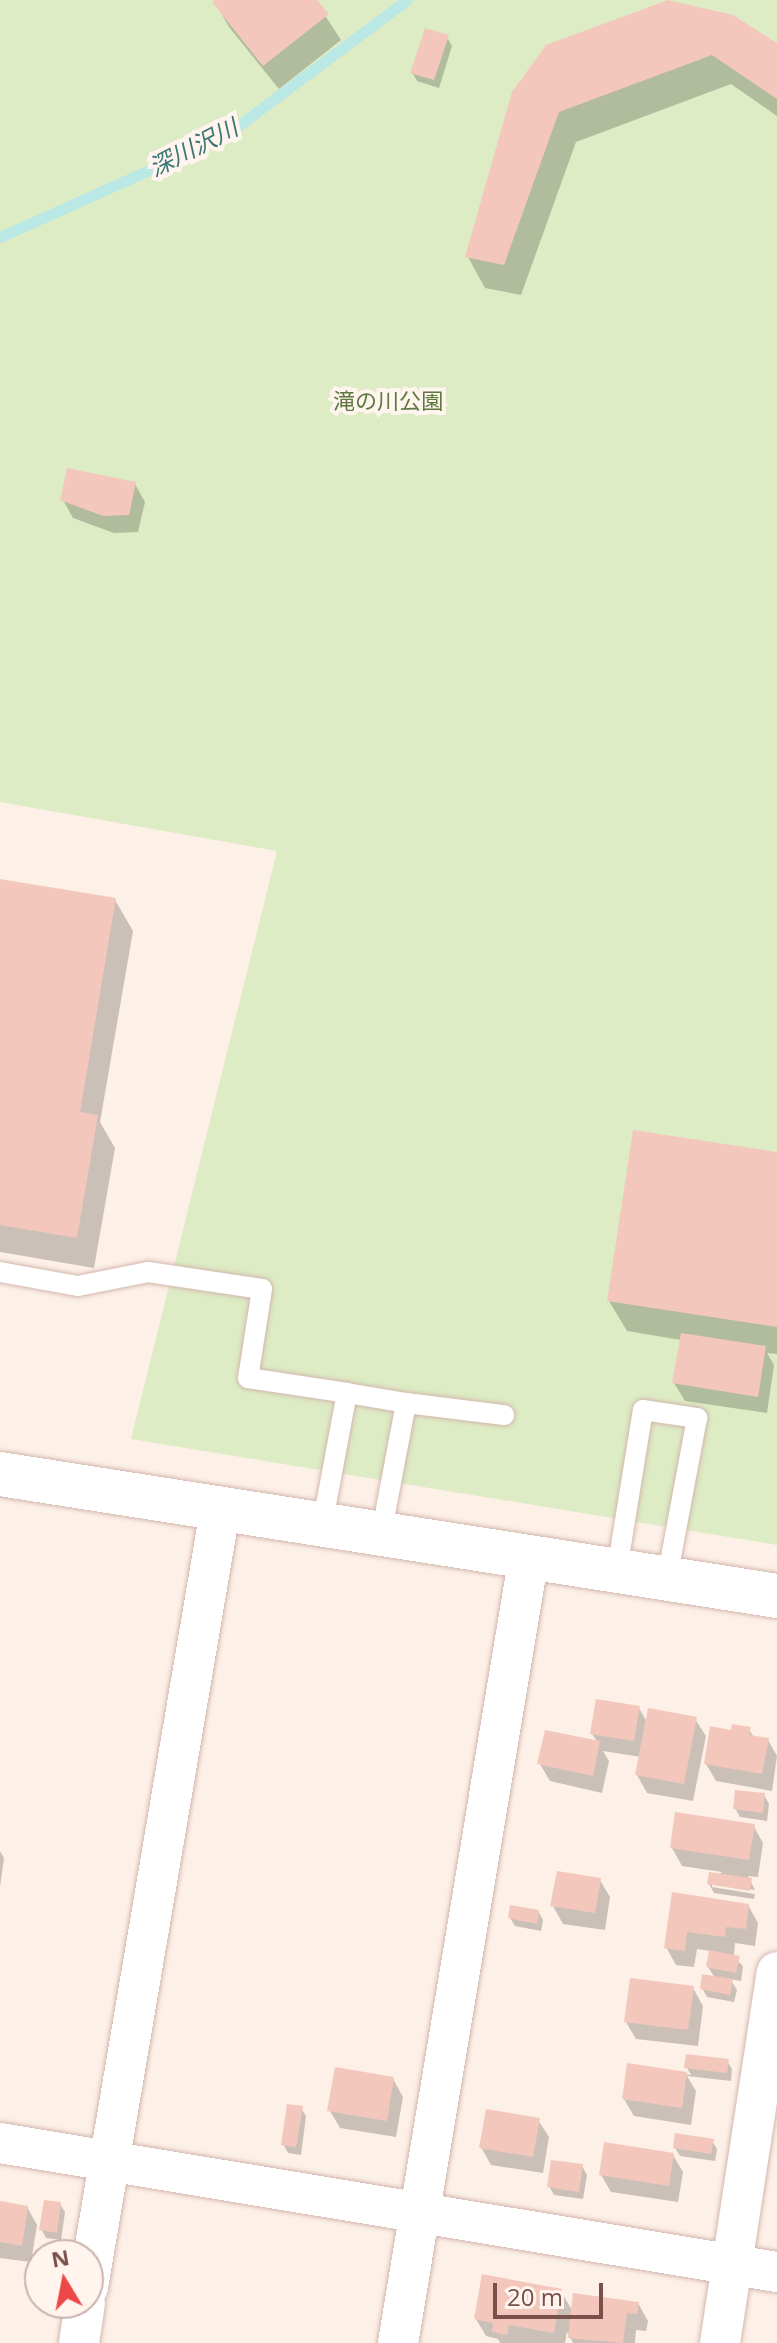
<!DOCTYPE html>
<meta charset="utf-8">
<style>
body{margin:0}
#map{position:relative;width:777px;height:2343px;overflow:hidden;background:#fdf0e7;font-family:"Open Sans","Noto Sans JP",sans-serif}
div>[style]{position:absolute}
.green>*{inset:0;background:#ddecc4}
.shadow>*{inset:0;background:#0003}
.stream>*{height:11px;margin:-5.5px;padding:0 5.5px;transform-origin:5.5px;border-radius:5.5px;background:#bae8e5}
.building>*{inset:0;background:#f4c7bd}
.roads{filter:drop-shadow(0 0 2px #d3b7ae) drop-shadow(0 0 2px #d3b7ae)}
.service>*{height:20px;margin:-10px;padding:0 10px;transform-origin:10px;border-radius:10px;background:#fff}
.minor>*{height:40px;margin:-20px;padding:0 20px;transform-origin:20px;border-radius:20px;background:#fff}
.tertiary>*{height:44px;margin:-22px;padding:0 22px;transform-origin:22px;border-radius:22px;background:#fff}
span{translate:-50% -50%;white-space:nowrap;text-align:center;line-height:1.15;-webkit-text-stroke:8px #fff5ee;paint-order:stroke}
.park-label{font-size:22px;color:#5d793e}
.water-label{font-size:24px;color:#3a7774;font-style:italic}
.north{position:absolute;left:24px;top:2239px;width:80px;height:80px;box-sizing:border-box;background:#fff5ee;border:2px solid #c9b3ac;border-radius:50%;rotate:350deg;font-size:22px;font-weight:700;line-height:32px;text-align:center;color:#79504a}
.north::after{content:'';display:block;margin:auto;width:28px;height:36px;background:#ec4847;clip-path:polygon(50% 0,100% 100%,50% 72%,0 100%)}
.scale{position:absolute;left:493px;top:2283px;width:110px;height:36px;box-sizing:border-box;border:4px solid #79504a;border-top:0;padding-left:10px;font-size:24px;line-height:28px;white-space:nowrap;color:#79504a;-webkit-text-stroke:6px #fff5ee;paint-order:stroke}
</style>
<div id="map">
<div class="green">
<i style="clip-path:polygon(0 0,777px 0,777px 1545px,131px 1439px,277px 851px,0 802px)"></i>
</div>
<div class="shadow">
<i style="clip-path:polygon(218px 0,315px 0,341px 40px,279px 89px,229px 27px,215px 2px)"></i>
<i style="clip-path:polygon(732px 17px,777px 45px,777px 116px,731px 84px,576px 142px,521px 295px,485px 288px,468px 257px,513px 93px)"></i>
<i style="clip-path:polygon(447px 37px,452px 46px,439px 88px,417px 81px,412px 72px)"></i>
<i style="clip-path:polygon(135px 484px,145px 502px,138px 532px,114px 533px,73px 518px,63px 500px)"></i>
<i style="clip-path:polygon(0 881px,115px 900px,133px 931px,100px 1122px,115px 1148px,94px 1268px,0 1252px)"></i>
<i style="clip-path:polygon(777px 1154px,777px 1354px,767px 1353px,774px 1365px,767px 1413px,685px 1401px,674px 1383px,681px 1340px,627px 1331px,609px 1301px)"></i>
<i style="clip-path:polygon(639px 1708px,647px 1722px,695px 1719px,706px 1736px,693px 1801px,647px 1793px,637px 1775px,641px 1757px,603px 1751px,609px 1761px,602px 1793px,550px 1781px,540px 1764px,598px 1743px,592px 1734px)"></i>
<i style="clip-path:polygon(749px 1729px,754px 1738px,768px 1740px,777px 1756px,772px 1791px,716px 1781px,706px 1764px,732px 1732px)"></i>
<i style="clip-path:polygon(764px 1795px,769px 1804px,767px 1821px,740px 1817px,735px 1808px)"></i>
<i style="clip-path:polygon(753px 1825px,763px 1843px,758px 1877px,748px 1876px,755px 1890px,712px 1883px,712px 1887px,755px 1894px,754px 1899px,714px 1893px,709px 1884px,722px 1872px,682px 1866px,672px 1848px)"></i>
<i style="clip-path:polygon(0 1851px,4px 1858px,0 1887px)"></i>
<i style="clip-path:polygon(600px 1880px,610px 1897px,605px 1930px,563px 1924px,553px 1906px)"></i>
<i style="clip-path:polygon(674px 1895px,748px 1905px,758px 1923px,755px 1946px,735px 1943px,734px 1957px,743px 1966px,741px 1981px,730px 1979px,737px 1990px,734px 2002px,707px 1997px,702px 1988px,715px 1978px,708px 1967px,711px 1951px,697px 1949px,694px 1967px,676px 1965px,666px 1947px)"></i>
<i style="clip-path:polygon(538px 1911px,543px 1920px,541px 1931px,515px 1926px,510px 1918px)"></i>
<i style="clip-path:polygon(693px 1988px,703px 2006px,698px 2046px,636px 2039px,626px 2022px)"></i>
<i style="clip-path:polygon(727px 2061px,732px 2069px,731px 2081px,687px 2076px,696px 2091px,691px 2125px,634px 2116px,624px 2099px,629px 2065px,691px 2075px,687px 2068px)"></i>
<i style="clip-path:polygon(393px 2079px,403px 2097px,396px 2137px,340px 2128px,330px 2111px)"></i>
<i style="clip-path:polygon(301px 2108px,306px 2116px,301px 2155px,288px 2153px,283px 2144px)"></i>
<i style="clip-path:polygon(538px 2120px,549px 2137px,543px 2173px,491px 2165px,481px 2147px)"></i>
<i style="clip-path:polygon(712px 2141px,717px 2149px,715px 2161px,680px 2156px,675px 2148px)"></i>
<i style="clip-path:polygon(673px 2155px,683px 2172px,678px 2202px,611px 2192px,601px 2175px)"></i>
<i style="clip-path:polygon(582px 2166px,587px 2175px,583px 2199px,554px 2195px,549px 2186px)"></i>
<i style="clip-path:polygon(0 2203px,27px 2207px,37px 2225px,31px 2262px,0 2258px)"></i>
<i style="clip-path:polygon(60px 2204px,65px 2212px,61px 2240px,46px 2238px,41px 2229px)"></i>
<i style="clip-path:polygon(561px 2291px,573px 2312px,638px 2303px,648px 2321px,646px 2331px,636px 2330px,635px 2343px,573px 2343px,567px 2332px,565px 2343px,500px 2343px,498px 2339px,486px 2336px,476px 2319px)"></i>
</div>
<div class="stream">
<i style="left:0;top:237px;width:244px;rotate:-24.2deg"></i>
<i style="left:223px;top:137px;width:229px;rotate:-36.7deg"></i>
</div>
<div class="building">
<i style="clip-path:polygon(215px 0,317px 0,329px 14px,263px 66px,212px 2px)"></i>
<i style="clip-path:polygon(668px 0,733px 15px,777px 43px,777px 99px,712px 55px,559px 112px,504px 265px,465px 257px,512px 92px,546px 45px)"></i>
<i style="clip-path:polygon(425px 28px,449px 35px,434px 80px,410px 73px)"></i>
<i style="clip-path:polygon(67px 468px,136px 482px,129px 515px,103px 516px,60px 500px)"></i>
<i style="clip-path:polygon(0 879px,116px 898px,80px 1112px,98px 1115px,77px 1238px,0 1225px)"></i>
<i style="clip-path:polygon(633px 1130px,777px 1152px,777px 1327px,607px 1301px)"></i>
<i style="clip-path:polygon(681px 1333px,766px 1346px,758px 1397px,672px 1383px)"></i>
<i style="clip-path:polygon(596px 1699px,640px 1706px,634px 1741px,590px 1734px)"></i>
<i style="clip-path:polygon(648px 1708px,697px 1717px,684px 1784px,635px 1775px)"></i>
<i style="clip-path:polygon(732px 1724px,751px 1727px,749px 1735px,769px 1738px,762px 1774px,704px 1764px,710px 1726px,731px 1730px)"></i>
<i style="clip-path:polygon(545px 1730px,600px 1741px,593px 1776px,537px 1764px)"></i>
<i style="clip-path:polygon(735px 1790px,765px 1793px,763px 1813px,733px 1809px)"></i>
<i style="clip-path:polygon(675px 1812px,755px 1824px,749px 1860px,670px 1848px)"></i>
<i style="clip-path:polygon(557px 1871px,601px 1878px,595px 1913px,550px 1906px)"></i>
<i style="clip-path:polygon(709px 1872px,752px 1878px,750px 1891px,707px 1884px)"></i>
<i style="clip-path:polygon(672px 1892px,749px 1904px,746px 1929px,726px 1927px,725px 1937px,687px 1932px,685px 1951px,664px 1948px)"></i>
<i style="clip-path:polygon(510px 1905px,539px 1910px,537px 1924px,508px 1918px)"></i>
<i style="clip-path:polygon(709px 1950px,740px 1956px,736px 1973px,706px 1967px)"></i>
<i style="clip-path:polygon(702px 1974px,733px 1979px,730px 1995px,700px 1989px)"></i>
<i style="clip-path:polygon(630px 1978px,694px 1986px,688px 2030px,624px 2022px)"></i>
<i style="clip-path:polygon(686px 2054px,729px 2059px,727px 2073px,684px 2068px)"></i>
<i style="clip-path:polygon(627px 2063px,687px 2072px,682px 2108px,622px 2099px)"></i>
<i style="clip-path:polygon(335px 2067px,394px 2077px,387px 2121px,327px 2111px)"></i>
<i style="clip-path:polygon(287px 2104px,303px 2106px,296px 2147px,281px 2145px)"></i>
<i style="clip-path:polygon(486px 2109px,540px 2118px,533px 2157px,479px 2148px)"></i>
<i style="clip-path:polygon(675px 2133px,714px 2139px,711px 2154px,673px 2148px)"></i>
<i style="clip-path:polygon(604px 2142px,674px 2153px,669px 2186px,599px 2175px)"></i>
<i style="clip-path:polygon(551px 2160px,583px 2164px,579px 2192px,547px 2187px)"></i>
<i style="clip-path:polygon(44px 2200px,61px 2202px,57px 2233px,39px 2230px)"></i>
<i style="clip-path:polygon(0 2201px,28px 2206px,22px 2246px,0 2242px)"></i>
<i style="clip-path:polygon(482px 2274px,562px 2289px,554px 2333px,509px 2325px,507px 2335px,492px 2332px,493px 2323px,474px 2319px)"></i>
<i style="clip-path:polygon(573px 2293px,639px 2302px,637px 2314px,627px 2313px,623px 2343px,568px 2338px)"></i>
</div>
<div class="roads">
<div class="service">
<i style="left:0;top:1272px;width:79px;rotate:10.2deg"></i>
<i style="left:78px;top:1286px;width:71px;rotate:-11.3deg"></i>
<i style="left:148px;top:1272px;width:115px;rotate:8.5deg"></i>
<i style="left:262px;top:1289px;width:90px;rotate:98.9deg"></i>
<i style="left:248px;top:1378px;width:100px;rotate:8.6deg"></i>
<i style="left:406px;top:1403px;width:99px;rotate:7deg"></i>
<i style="left:322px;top:1526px;width:135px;rotate:-79.4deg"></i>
<i style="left:347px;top:1393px;width:60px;rotate:9.6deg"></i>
<i style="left:406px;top:1403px;width:134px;rotate:100.7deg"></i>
<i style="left:617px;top:1570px;width:162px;rotate:-80.8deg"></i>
<i style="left:643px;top:1410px;width:55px;rotate:8.4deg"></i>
<i style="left:697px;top:1418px;width:163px;rotate:100.6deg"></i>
</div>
<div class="minor">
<i style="left:0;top:2143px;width:788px;rotate:9.43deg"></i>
<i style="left:88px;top:2287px;width:787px;rotate:-80.35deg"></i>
<i style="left:79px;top:2343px;width:40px;rotate:-81.5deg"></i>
<i style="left:398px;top:2343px;width:798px;rotate:-80.55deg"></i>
<i style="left:720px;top:2343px;width:375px;rotate:-81.3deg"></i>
</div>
<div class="tertiary">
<i style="left:0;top:1474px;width:787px;rotate:8.92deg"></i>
</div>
</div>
<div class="park-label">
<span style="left:388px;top:401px">滝の川公園</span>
</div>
<div class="water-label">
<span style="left:193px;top:147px;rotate:-27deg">深川沢川</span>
</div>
<div class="north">N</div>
<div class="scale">20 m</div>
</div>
